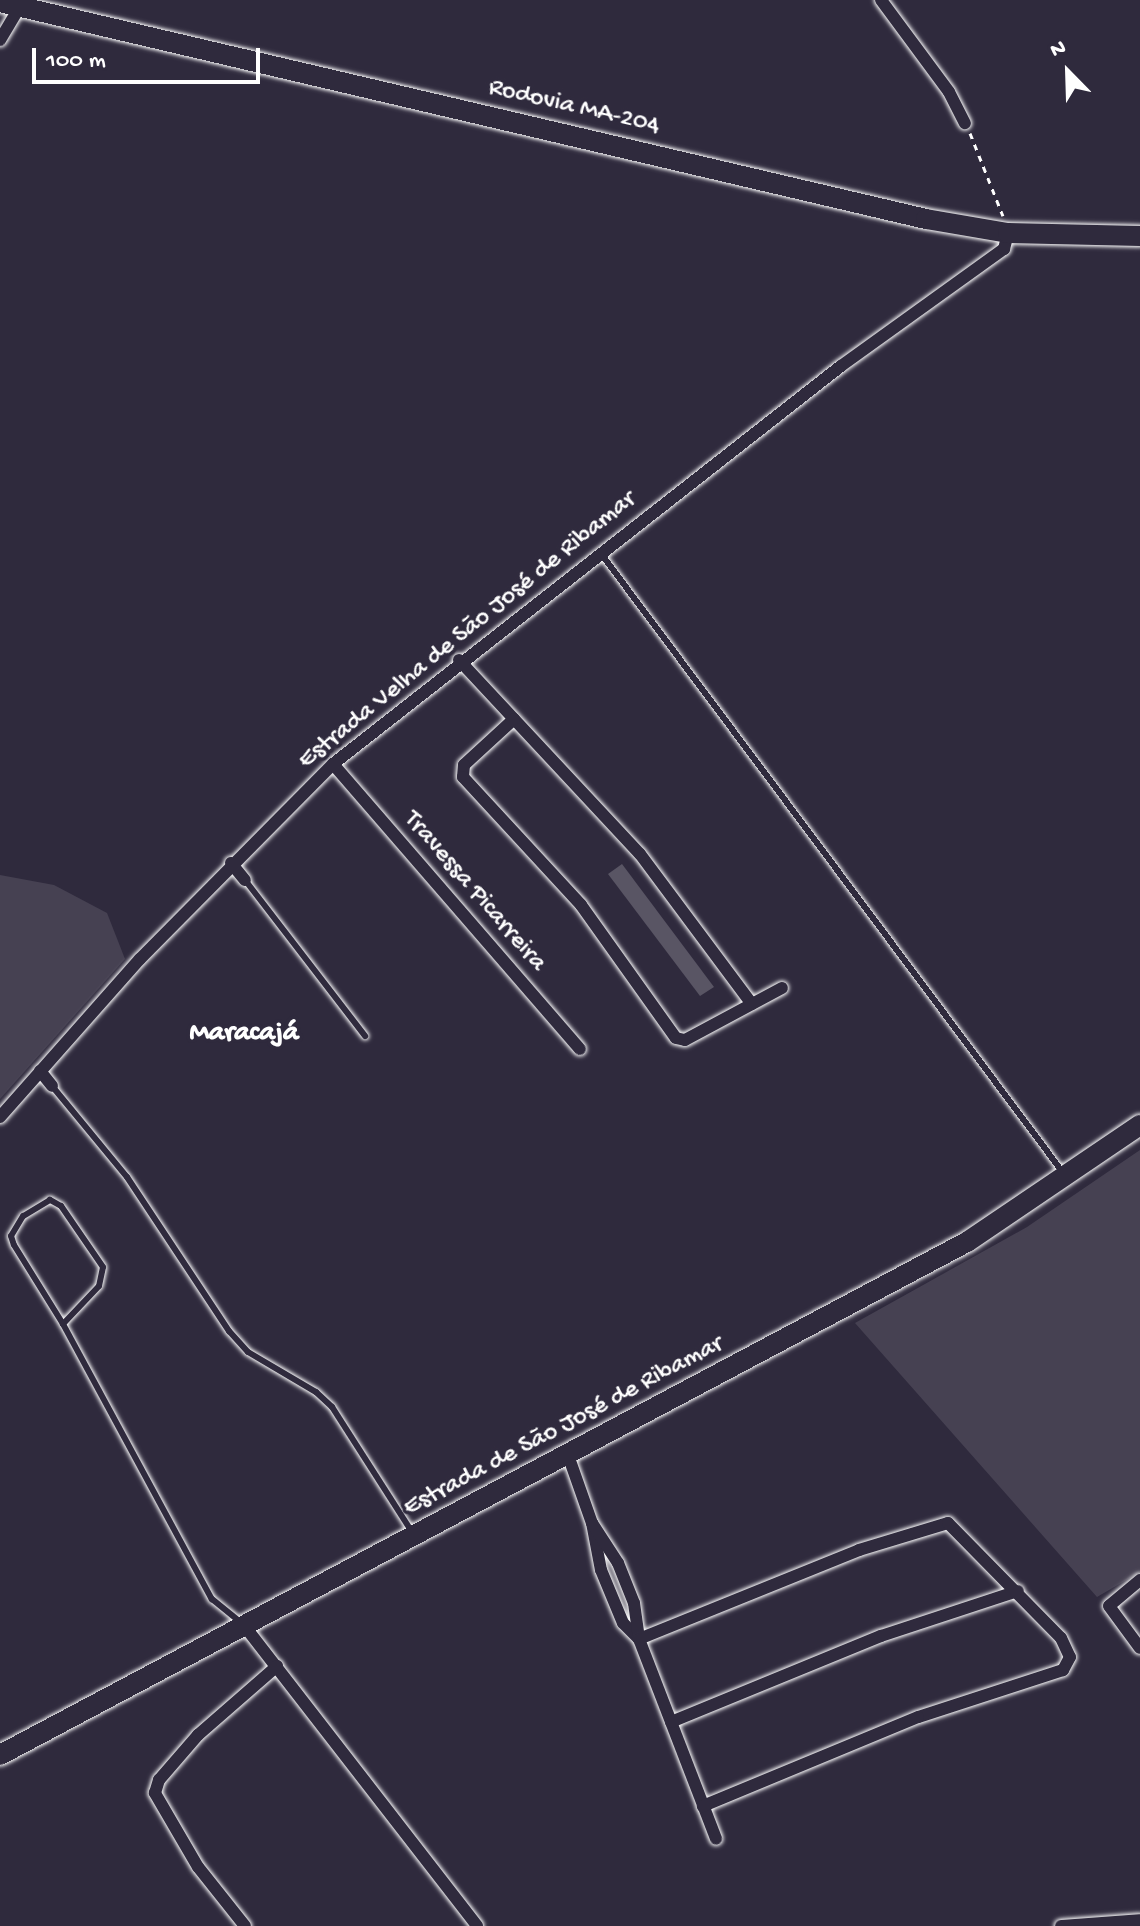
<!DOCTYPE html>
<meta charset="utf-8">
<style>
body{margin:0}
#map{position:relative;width:1140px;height:1926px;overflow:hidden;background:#2f2a3d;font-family:"Gochi Hand",sans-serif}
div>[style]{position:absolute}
.green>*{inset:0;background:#464152}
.building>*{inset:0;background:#595564}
.path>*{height:3px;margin-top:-1.5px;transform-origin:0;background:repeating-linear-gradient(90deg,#fff 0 6px,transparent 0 12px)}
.roads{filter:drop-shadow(0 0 2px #fff) drop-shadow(0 0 2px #fff)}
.service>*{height:6px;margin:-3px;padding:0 3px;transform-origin:3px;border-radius:3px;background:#2f2a3d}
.minor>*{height:12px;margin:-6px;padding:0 6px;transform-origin:6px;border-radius:6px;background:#2f2a3d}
.primary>*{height:20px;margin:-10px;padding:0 10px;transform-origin:10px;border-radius:10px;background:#2f2a3d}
span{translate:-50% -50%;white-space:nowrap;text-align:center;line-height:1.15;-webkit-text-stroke:7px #2f2a3d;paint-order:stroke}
.street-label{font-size:26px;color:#fff}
.neighbourhood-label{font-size:28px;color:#fff;font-weight:700}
.north{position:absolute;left:1028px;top:32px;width:80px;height:80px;-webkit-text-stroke:6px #2f2a3d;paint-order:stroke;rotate:337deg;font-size:22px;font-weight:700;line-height:32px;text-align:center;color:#fff}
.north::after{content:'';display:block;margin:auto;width:28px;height:36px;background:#fff;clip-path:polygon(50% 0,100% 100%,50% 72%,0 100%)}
.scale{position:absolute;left:32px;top:48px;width:228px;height:36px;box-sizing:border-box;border:4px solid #fff;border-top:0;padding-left:10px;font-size:24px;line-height:28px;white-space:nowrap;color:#fff;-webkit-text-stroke:6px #2f2a3d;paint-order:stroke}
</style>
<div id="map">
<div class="green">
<i style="clip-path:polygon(0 875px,54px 885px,107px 913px,125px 959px,0 1099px)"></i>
<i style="clip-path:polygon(1140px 1150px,1140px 1572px,1097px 1597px,855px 1323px,1027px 1227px)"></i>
</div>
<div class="building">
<i style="clip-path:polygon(622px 864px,714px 987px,700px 996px,608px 874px)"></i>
</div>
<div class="path">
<i style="left:970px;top:133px;width:89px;rotate:68.3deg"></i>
</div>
<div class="roads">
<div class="service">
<i style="left:602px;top:555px;width:772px;rotate:53.26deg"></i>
<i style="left:245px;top:880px;width:197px;rotate:52.4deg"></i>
<i style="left:52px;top:1086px;width:118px;rotate:50.5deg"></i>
<i style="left:127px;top:1177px;width:185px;rotate:56.5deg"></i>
<i style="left:229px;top:1331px;width:28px;rotate:48deg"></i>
<i style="left:248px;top:1352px;width:79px;rotate:30.5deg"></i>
<i style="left:316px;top:1392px;width:22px;rotate:43deg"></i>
<i style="left:332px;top:1407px;width:148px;rotate:57.4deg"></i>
<i style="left:63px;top:1324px;width:52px;rotate:-46.5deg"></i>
<i style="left:99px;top:1286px;width:19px;rotate:-78deg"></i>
<i style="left:103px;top:1267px;width:74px;rotate:-124.5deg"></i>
<i style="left:61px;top:1206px;width:13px;rotate:-151deg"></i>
<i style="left:50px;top:1200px;width:31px;rotate:149deg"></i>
<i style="left:23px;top:1216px;width:23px;rotate:121deg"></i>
<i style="left:11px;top:1236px;width:9px;rotate:72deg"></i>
<i style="left:14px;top:1245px;width:93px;rotate:58.2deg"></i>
<i style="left:63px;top:1324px;width:313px;rotate:61.6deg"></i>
<i style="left:212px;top:1599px;width:38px;rotate:39deg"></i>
</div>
<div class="minor">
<i style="left:881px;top:0;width:114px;rotate:53.5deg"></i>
<i style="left:949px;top:92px;width:35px;rotate:63deg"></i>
<i style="left:0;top:40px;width:43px;rotate:-59.3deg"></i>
<i style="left:459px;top:660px;width:265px;rotate:47deg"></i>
<i style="left:640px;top:854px;width:187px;rotate:53.3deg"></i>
<i style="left:514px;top:719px;width:68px;rotate:137.4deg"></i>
<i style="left:464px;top:765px;width:12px;rotate:95deg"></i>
<i style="left:463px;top:777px;width:174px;rotate:47.3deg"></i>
<i style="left:581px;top:905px;width:163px;rotate:54.5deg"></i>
<i style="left:676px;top:1038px;width:9px;rotate:13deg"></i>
<i style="left:685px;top:1040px;width:110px;rotate:-28.2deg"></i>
<i style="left:333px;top:764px;width:377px;rotate:49.1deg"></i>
<i style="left:231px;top:863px;width:22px;rotate:51deg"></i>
<i style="left:40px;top:1071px;width:19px;rotate:51deg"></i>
<i style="left:0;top:1117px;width:211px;rotate:-48.5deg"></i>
<i style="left:140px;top:959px;width:274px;rotate:-45.3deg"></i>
<i style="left:333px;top:764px;width:645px;rotate:-38.08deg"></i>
<i style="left:841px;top:366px;width:201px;rotate:-35.7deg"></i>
<i style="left:1004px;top:249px;width:16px;rotate:-76deg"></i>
<i style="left:568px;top:1455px;width:72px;rotate:70.6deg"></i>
<i style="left:592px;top:1523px;width:48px;rotate:79.2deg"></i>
<i style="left:601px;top:1570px;width:57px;rotate:67.5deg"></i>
<i style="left:623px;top:1623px;width:23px;rotate:45deg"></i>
<i style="left:592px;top:1523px;width:48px;rotate:57deg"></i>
<i style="left:618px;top:1563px;width:43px;rotate:68.2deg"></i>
<i style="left:634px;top:1603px;width:36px;rotate:82deg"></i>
<i style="left:639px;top:1639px;width:214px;rotate:68.9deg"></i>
<i style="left:1140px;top:1580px;width:40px;rotate:140deg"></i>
<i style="left:1109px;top:1606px;width:52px;rotate:53.6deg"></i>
<i style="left:243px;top:1624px;width:382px;rotate:52.2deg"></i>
<i style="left:639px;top:1639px;width:237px;rotate:-22deg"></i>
<i style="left:859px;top:1550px;width:93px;rotate:-16.9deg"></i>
<i style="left:948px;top:1523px;width:161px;rotate:45.5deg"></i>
<i style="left:1061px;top:1638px;width:21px;rotate:65deg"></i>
<i style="left:1070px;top:1657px;width:15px;rotate:118deg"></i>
<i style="left:1063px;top:1670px;width:152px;rotate:162deg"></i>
<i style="left:918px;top:1717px;width:233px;rotate:157.5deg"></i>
<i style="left:671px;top:1722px;width:227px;rotate:-22.3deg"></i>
<i style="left:881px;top:1636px;width:144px;rotate:-18.2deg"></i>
<i style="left:245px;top:1926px;width:75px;rotate:-128.5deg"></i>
<i style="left:198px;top:1867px;width:86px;rotate:-120.2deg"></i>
<i style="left:155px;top:1793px;width:14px;rotate:-73deg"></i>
<i style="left:159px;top:1780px;width:60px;rotate:-49.1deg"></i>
<i style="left:198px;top:1735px;width:105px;rotate:-41.1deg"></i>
<i style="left:1061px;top:1926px;width:79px;rotate:-4.3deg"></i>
</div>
<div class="primary">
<i style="left:0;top:2px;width:951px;rotate:13.19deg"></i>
<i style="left:926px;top:219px;width:83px;rotate:9.7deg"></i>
<i style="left:1008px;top:233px;width:132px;rotate:1.3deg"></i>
<i style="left:0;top:1755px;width:1095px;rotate:-27.95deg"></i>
<i style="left:967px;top:1242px;width:209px;rotate:-34.1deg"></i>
</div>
</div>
<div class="street-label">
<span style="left:574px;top:108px;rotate:13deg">Rodovia MA-204</span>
<span style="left:468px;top:631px;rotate:-39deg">Estrada Velha de São José de Ribamar</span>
<span style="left:474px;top:892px;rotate:49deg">Travessa Picarreira</span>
<span style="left:564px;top:1427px;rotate:-28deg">Estrada de São José de Ribamar</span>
</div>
<div class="neighbourhood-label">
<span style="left:244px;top:1034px">Maracajá</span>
</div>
<div class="north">N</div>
<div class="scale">100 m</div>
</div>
